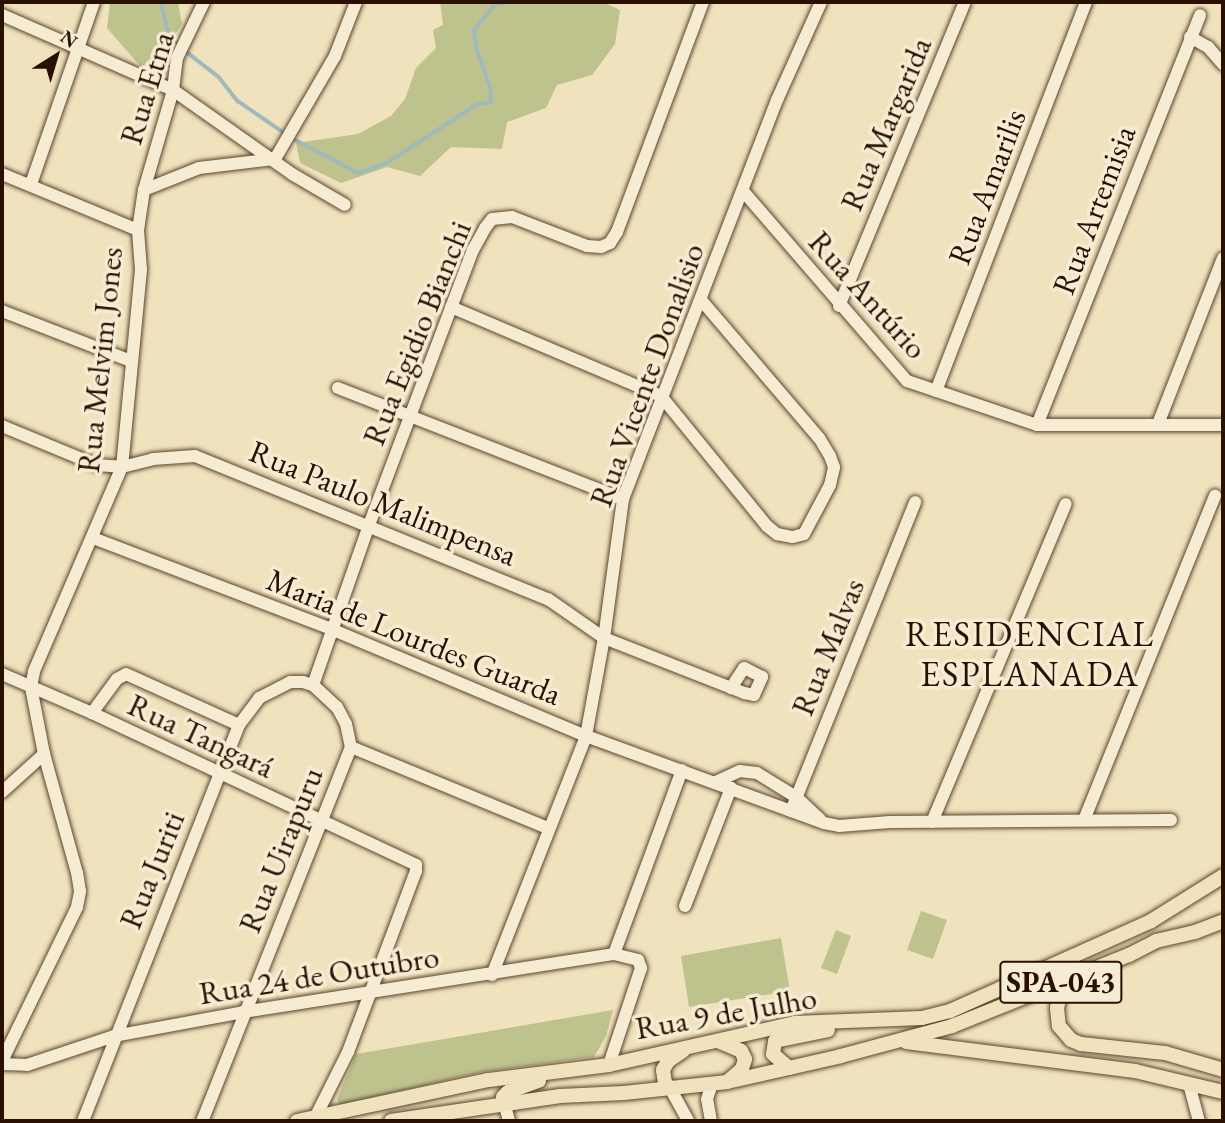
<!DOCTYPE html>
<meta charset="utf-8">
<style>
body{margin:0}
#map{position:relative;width:1225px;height:1123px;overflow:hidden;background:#f0e2bc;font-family:"EB Garamond",serif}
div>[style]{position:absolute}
.green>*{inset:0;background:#bec28d}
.stream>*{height:3.5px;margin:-1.75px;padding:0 1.75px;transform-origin:1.75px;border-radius:1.75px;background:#a0babc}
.roads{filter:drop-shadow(0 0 2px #5b442f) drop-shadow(0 0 2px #5b442f)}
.minor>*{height:12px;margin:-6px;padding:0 6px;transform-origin:6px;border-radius:6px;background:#f5ecd3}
.major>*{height:14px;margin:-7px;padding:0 7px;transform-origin:7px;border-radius:7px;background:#f0e2bc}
span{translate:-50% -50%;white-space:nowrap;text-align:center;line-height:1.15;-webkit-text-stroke:7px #f5ecd3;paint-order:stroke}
.shield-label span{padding:2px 5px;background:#f5ecd3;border:2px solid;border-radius:5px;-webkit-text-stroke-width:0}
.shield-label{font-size:30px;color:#291000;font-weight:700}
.street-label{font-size:32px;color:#291000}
.quarter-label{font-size:35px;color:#291000;letter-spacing:2px}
.frame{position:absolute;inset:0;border:4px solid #291000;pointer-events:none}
.north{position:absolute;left:21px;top:21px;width:70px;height:70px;-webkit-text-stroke:5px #f5ecd3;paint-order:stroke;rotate:37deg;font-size:19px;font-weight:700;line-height:28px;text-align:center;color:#291000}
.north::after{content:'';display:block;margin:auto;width:24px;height:32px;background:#291000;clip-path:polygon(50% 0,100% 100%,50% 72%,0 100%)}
</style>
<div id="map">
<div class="green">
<i style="clip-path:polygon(110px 2px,178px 3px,182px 24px,159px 60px,140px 66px,107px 28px)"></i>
<i style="clip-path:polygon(440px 2px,603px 2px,620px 10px,615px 44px,592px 75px,557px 85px,546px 108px,507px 122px,502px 149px,451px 147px,420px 176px,387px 167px,341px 183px,300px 163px,296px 143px,358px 134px,391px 116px,405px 99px,416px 68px,436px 48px,433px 30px,443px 25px)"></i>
<i style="clip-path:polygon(921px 911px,947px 920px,933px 959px,907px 950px)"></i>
<i style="clip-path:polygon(836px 930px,851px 936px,837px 974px,821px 968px)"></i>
<i style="clip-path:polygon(781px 938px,790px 991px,689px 1007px,681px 956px)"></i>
<i style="clip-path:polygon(613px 1010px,606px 1036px,594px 1057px,481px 1072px,340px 1105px,337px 1099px,356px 1054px)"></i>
</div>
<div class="stream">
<i style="left:161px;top:2px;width:33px;rotate:76deg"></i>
<i style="left:169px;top:34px;width:15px;rotate:48deg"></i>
<i style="left:184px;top:50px;width:44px;rotate:37.6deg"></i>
<i style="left:219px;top:77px;width:31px;rotate:52deg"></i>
<i style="left:238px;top:101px;width:58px;rotate:34.5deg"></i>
<i style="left:292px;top:138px;width:75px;rotate:27.9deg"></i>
<i style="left:358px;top:173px;width:31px;rotate:-19deg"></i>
<i style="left:387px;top:163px;width:106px;rotate:-33.1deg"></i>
<i style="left:476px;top:105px;width:15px;rotate:-11deg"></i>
<i style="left:491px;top:102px;width:14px;rotate:-94deg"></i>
<i style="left:490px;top:88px;width:43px;rotate:-108.9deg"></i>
<i style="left:476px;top:47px;width:17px;rotate:-97deg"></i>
<i style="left:474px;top:30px;width:32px;rotate:-51deg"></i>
<i style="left:494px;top:5px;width:14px;rotate:-12deg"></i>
</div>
<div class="roads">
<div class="minor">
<i style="left:2px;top:15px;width:187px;rotate:23.7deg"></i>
<i style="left:173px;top:90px;width:146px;rotate:35.2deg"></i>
<i style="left:292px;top:174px;width:61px;rotate:30.3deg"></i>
<i style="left:1190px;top:37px;width:21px;rotate:29deg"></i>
<i style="left:1208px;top:47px;width:23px;rotate:49deg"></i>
<i style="left:2px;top:174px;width:147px;rotate:22.4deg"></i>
<i style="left:31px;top:184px;width:193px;rotate:-70.9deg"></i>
<i style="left:144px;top:190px;width:59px;rotate:-21.8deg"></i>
<i style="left:199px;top:168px;width:77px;rotate:-6.8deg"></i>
<i style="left:275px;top:159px;width:119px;rotate:-59.8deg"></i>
<i style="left:335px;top:56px;width:58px;rotate:-68.7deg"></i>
<i style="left:743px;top:191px;width:251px;rotate:49.2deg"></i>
<i style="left:907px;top:381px;width:137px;rotate:18.7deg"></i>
<i style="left:1037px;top:425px;width:186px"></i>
<i style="left:839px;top:306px;width:329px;rotate:-67.5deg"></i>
<i style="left:451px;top:307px;width:228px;rotate:23deg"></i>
<i style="left:661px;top:396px;width:168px;rotate:50.8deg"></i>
<i style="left:767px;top:526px;width:13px;rotate:39deg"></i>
<i style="left:777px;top:534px;width:16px;rotate:11deg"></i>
<i style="left:793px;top:537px;width:11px;rotate:-15deg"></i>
<i style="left:804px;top:534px;width:55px;rotate:-62deg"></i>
<i style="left:830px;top:485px;width:18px;rotate:-77deg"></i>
<i style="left:834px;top:467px;width:12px;rotate:-110deg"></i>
<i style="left:830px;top:456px;width:21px;rotate:-121deg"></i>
<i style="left:819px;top:438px;width:180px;rotate:-130.5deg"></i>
<i style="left:2px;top:311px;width:138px;rotate:21.2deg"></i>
<i style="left:338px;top:388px;width:306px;rotate:21.3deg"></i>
<i style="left:936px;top:391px;width:417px;rotate:-68.9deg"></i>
<i style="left:1158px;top:424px;width:178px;rotate:-68.6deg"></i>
<i style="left:1037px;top:425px;width:441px;rotate:-68.3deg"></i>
<i style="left:2px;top:426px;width:102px;rotate:22.5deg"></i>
<i style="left:96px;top:465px;width:26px;rotate:4deg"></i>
<i style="left:122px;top:467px;width:32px;rotate:-14deg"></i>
<i style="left:153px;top:459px;width:42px;rotate:-4.1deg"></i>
<i style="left:195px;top:456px;width:381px;rotate:22.1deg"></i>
<i style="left:548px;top:599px;width:68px;rotate:34.9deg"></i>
<i style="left:604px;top:638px;width:150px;rotate:21.4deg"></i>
<i style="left:744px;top:693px;width:10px;rotate:11deg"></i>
<i style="left:754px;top:695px;width:20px;rotate:-66deg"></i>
<i style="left:762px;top:677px;width:20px;rotate:-153deg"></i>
<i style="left:744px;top:668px;width:24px;rotate:123deg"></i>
<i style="left:93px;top:538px;width:255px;rotate:20.9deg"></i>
<i style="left:331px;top:629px;width:277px;rotate:22.8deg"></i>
<i style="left:586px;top:736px;width:253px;rotate:20.1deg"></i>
<i style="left:824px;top:823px;width:15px;rotate:11deg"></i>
<i style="left:839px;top:826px;width:51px;rotate:-4.5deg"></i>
<i style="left:890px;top:822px;width:281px;rotate:-0.4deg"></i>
<i style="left:2px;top:674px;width:98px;rotate:23.4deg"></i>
<i style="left:92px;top:713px;width:358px;rotate:25.1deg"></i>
<i style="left:416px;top:865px;width:6px;rotate:90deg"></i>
<i style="left:416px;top:871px;width:193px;rotate:110.6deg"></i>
<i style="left:348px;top:1052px;width:74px;rotate:116.6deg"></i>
<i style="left:313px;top:685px;width:170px;rotate:-70.7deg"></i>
<i style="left:369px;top:525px;width:294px;rotate:-69.3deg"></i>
<i style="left:473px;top:250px;width:25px;rotate:-61deg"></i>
<i style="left:485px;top:228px;width:11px;rotate:-52deg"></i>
<i style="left:492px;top:219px;width:20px;rotate:-6deg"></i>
<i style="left:512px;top:217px;width:80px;rotate:21.1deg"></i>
<i style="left:587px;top:246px;width:14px;rotate:4deg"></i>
<i style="left:601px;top:247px;width:10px;rotate:-24deg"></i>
<i style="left:610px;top:243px;width:13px;rotate:-58deg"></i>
<i style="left:617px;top:232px;width:246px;rotate:-69.5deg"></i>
<i style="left:92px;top:713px;width:42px;rotate:-53.7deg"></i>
<i style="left:117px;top:679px;width:10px;rotate:-29deg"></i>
<i style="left:126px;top:674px;width:124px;rotate:24.3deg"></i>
<i style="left:351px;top:747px;width:213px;rotate:22.4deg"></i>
<i style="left:716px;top:782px;width:26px;rotate:-25deg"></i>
<i style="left:740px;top:771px;width:17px;rotate:7deg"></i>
<i style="left:757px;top:773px;width:46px;rotate:31.6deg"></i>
<i style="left:796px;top:797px;width:33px;rotate:43deg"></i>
<i style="left:2px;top:792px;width:57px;rotate:-42.1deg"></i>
<i style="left:791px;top:811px;width:333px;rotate:-68.1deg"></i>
<i style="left:1084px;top:820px;width:350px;rotate:-68deg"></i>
<i style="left:932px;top:822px;width:345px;rotate:-67.2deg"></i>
<i style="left:685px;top:906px;width:127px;rotate:-68.7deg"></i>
<i style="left:614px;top:954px;width:196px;rotate:-69.7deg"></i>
<i style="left:492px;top:975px;width:257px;rotate:-68.5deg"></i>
<i style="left:586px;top:736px;width:100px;rotate:-79.6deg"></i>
<i style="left:604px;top:638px;width:140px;rotate:-82.2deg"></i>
<i style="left:623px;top:499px;width:428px;rotate:-68.9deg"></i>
<i style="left:777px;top:100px;width:107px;rotate:-65.8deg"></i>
<i style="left:2px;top:1061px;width:171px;rotate:-64deg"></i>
<i style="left:77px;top:907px;width:16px;rotate:-79deg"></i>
<i style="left:80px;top:891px;width:18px;rotate:-99deg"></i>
<i style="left:77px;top:873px;width:123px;rotate:-105.5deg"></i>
<i style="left:44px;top:754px;width:68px;rotate:-101deg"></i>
<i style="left:31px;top:687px;width:16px;rotate:-79deg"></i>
<i style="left:34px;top:671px;width:222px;rotate:-66.7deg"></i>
<i style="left:122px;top:467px;width:198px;rotate:-84.5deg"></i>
<i style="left:141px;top:270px;width:40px;rotate:-94.3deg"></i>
<i style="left:138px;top:230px;width:40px;rotate:-81.5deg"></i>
<i style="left:144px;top:190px;width:104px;rotate:-73.8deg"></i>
<i style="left:173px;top:90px;width:32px;rotate:-83deg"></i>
<i style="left:177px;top:58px;width:62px;rotate:-64.3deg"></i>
<i style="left:2px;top:1064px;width:25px;rotate:2deg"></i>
<i style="left:27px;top:1065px;width:92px;rotate:-18.4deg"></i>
<i style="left:114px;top:1036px;width:131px;rotate:-10.5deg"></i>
<i style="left:243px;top:1012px;width:376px;rotate:-8.9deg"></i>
<i style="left:614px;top:954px;width:25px;rotate:14deg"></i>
<i style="left:638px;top:960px;width:9px;rotate:69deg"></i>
<i style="left:641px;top:968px;width:102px;rotate:108.3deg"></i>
<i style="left:1189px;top:1084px;width:38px;rotate:75deg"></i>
<i style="left:670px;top:1088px;width:38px;rotate:61deg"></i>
<i style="left:504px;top:1103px;width:19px;rotate:74deg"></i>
<i style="left:83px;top:1121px;width:426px;rotate:-68.5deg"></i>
<i style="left:239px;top:725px;width:34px;rotate:-53deg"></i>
<i style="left:259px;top:698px;width:35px;rotate:-27deg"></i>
<i style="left:290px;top:682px;width:13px"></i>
<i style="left:303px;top:682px;width:10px;rotate:17deg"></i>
<i style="left:313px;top:685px;width:33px;rotate:43deg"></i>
<i style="left:337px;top:707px;width:19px;rotate:62deg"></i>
<i style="left:346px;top:724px;width:24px;rotate:78deg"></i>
<i style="left:351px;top:747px;width:403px;rotate:111.7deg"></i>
<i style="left:711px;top:1121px;width:22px;rotate:-100deg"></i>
<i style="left:707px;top:1099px;width:16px;rotate:-72deg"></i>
</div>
<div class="major">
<i style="left:1076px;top:984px;width:17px;rotate:152deg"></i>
<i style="left:1061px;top:992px;width:16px;rotate:104deg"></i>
<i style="left:1057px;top:1008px;width:18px;rotate:84deg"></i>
<i style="left:1059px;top:1026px;width:18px;rotate:49deg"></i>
<i style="left:1071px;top:1040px;width:11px;rotate:22deg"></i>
<i style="left:1081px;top:1044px;width:84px;rotate:6.1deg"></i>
<i style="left:1165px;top:1053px;width:60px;rotate:16.3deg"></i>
<i style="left:718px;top:1041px;width:25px;rotate:23deg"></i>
<i style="left:741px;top:1051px;width:9px;rotate:63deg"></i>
<i style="left:745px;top:1059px;width:10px;rotate:107deg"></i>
<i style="left:742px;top:1069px;width:18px;rotate:139deg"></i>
<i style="left:906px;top:1042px;width:231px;rotate:7.2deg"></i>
<i style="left:1135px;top:1071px;width:90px;rotate:13.4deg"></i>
<i style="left:789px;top:1068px;width:21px;rotate:-139deg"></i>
<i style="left:773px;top:1054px;width:13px;rotate:-81deg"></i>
<i style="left:775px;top:1041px;width:54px;rotate:-11.7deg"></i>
<i style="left:670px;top:1088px;width:7px;rotate:-135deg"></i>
<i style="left:665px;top:1083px;width:13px;rotate:-99deg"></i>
<i style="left:663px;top:1070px;width:10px;rotate:-61deg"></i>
<i style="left:668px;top:1061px;width:18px;rotate:-34deg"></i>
<i style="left:504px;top:1103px;width:6px;rotate:-99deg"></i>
<i style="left:503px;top:1097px;width:7px;rotate:-45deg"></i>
<i style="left:508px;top:1092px;width:33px;rotate:-20deg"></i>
<i style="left:297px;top:1121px;width:196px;rotate:-12.1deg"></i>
<i style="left:489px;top:1080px;width:121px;rotate:-7.1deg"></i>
<i style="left:609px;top:1065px;width:191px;rotate:-12.7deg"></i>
<i style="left:795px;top:1023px;width:127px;rotate:-2.3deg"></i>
<i style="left:922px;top:1018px;width:29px;rotate:-14deg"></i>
<i style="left:950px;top:1011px;width:220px;rotate:-24.1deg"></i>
<i style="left:1151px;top:921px;width:85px;rotate:-32deg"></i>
<i style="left:391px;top:1121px;width:171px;rotate:-8.4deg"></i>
<i style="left:560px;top:1096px;width:64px;rotate:-2.7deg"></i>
<i style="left:624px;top:1093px;width:104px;rotate:-6.1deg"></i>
<i style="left:727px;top:1082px;width:117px;rotate:-12.8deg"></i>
<i style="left:841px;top:1056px;width:115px;rotate:-15.1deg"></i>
<i style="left:952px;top:1026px;width:191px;rotate:-21.9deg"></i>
<i style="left:1129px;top:955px;width:30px;rotate:-27deg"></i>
<i style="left:1156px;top:941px;width:40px;rotate:-13deg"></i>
<i style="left:1195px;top:932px;width:30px;rotate:-21deg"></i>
</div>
</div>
<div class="shield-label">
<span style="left:1061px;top:982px">SPA-043</span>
</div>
<div class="street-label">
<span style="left:147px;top:88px;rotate:-73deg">Rua Etna</span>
<span style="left:886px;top:124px;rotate:-67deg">Rua Margarida</span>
<span style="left:987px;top:187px;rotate:-69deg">Rua Amarilis</span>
<span style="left:1094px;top:210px;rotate:-69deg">Rua Artemisia</span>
<span style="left:868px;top:295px;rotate:48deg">Rua Antúrio</span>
<span style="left:417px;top:333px;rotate:-68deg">Rua Egidio Bianchi</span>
<span style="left:100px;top:360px;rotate:-84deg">Rua Melvim Jones</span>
<span style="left:647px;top:375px;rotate:-70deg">Rua Vicente Donalisio</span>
<span style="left:383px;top:503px;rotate:22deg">Rua Paulo Malimpensa</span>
<span style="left:414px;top:637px;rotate:22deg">Maria de Lourdes Guarda</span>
<span style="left:828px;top:647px;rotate:-68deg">Rua Malvas</span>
<span style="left:201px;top:736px;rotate:25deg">Rua Tangará</span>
<span style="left:281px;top:850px;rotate:-68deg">Rua Uirapuru</span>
<span style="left:152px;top:870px;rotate:-68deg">Rua Juriti</span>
<span style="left:319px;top:975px;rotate:-9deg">Rua 24 de Outubro</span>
<span style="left:726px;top:1013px;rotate:-10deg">Rua 9 de Julho</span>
</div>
<div class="quarter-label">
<span style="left:1030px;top:654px">RESIDENCIAL<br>ESPLANADA</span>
</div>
<div class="frame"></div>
<div class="north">N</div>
</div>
